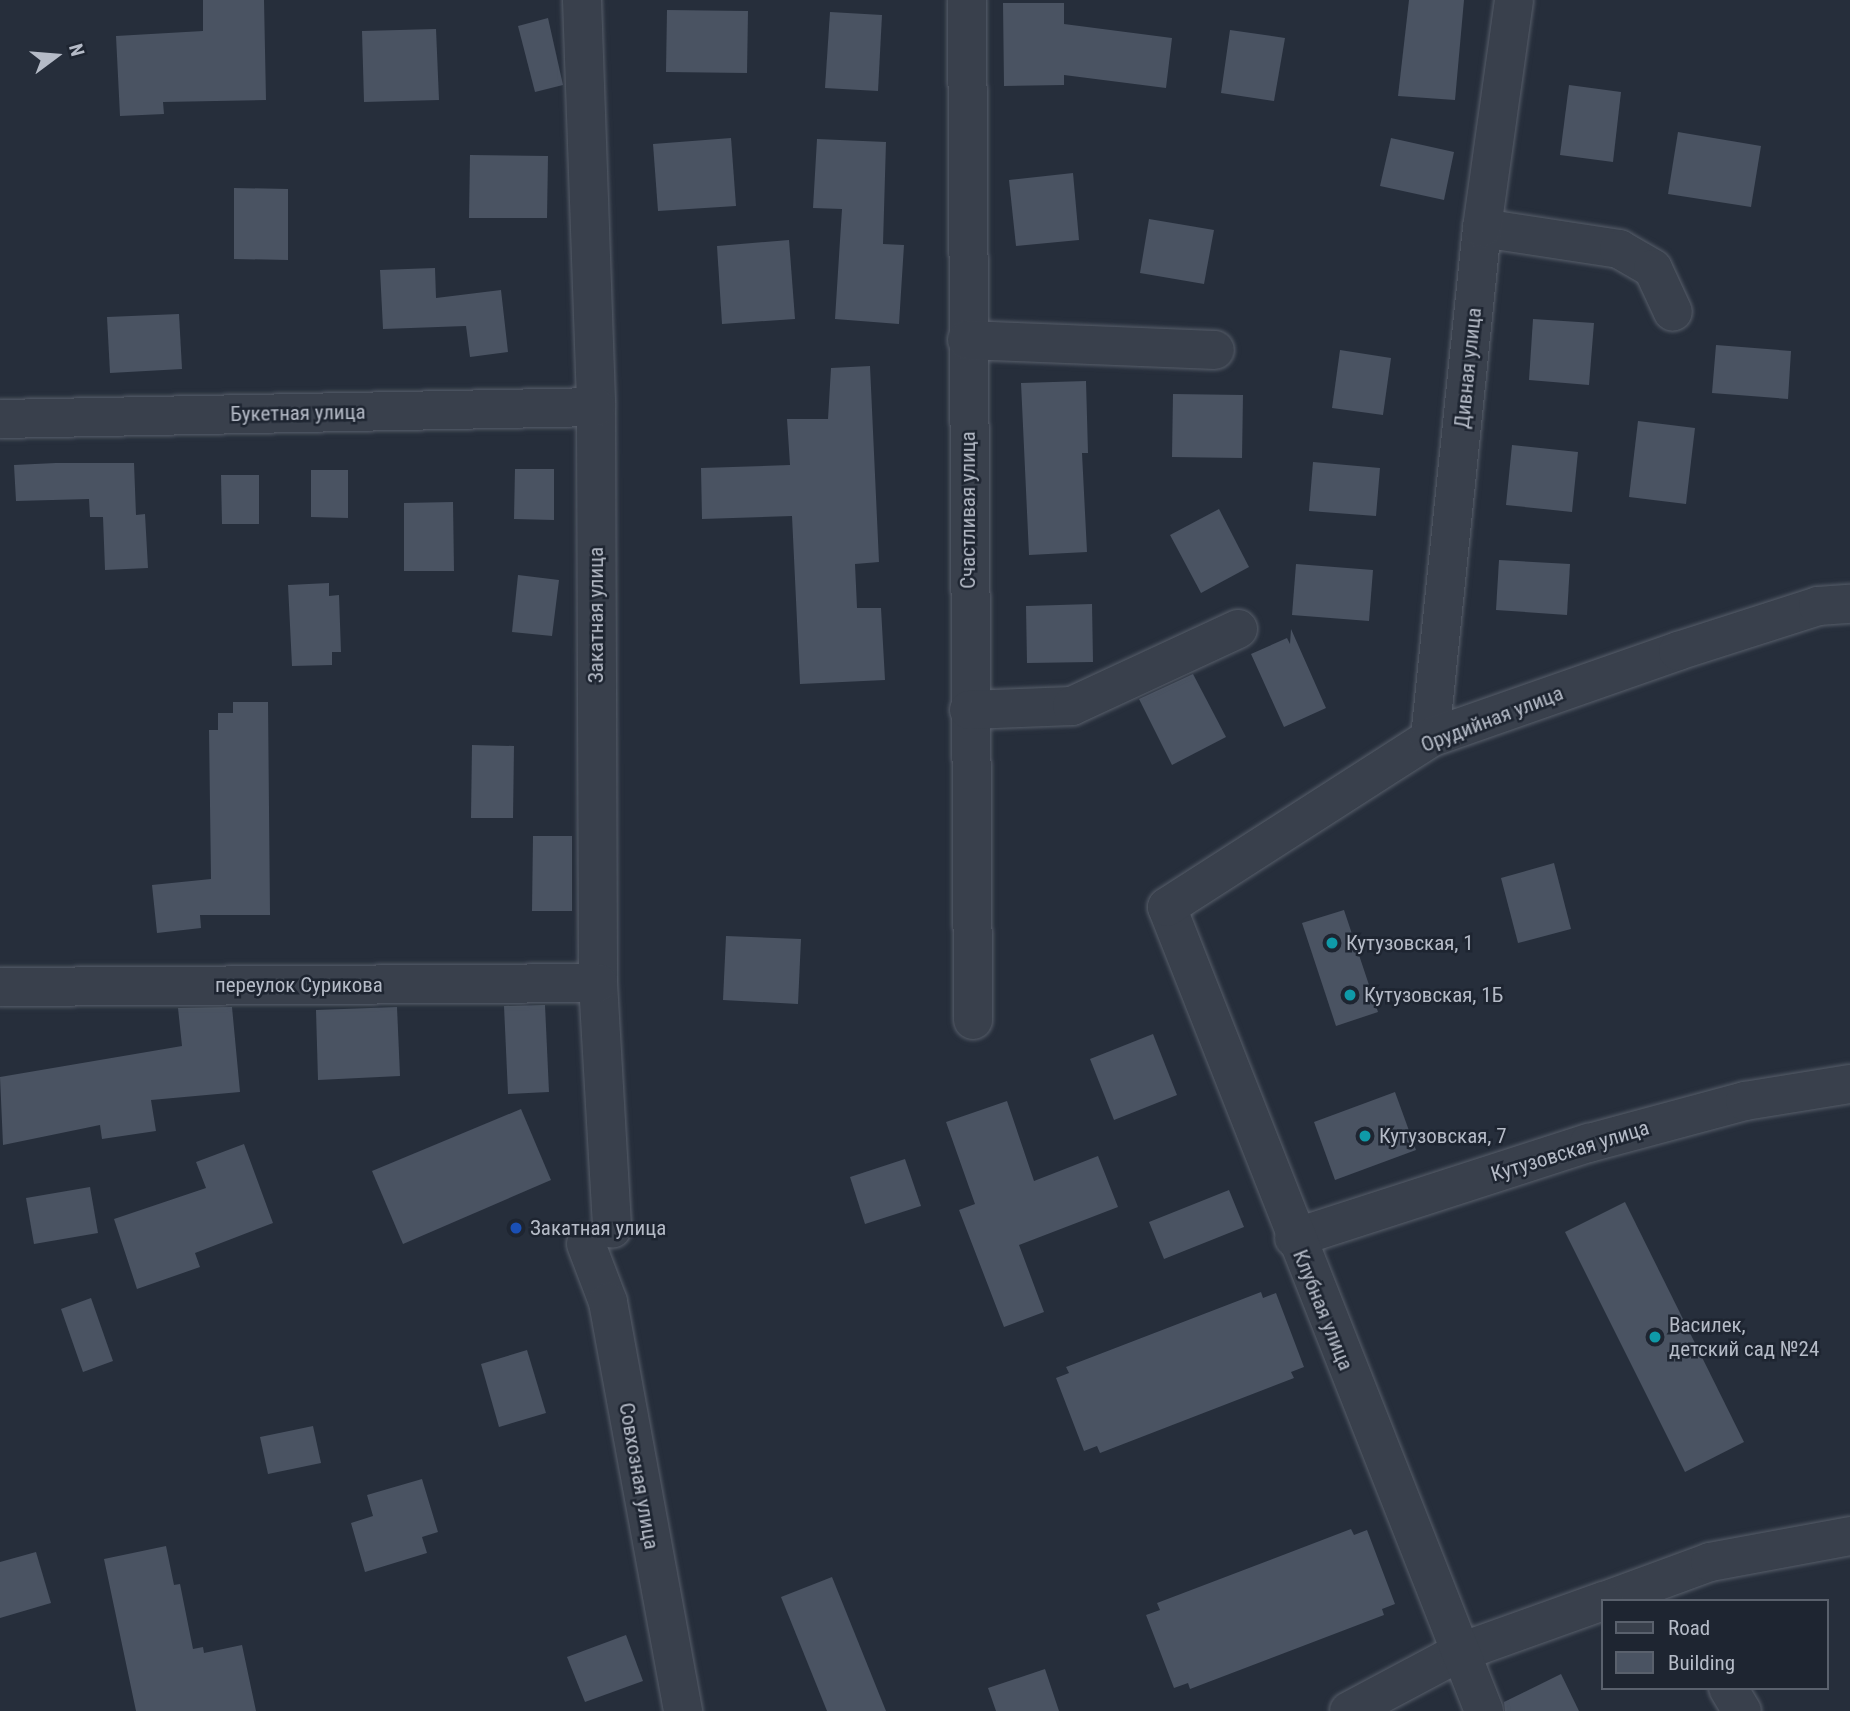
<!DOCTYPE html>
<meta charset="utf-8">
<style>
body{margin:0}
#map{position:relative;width:1850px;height:1711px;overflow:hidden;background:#262e3b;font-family:"Roboto Condensed",sans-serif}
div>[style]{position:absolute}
.building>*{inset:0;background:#4a5362}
.roads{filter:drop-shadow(0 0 2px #575e6a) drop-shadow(0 0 2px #575e6a)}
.minor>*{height:38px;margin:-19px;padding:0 19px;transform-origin:19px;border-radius:19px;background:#39404c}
.dots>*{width:19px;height:19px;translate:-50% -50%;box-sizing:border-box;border:4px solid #1e2531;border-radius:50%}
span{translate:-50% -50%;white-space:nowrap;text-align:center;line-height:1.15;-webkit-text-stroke:5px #1e2531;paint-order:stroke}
.street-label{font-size:21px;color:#b5bbc7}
.poi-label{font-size:21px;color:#b5bbc7}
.left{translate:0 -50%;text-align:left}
.legend{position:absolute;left:1601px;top:1599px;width:228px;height:91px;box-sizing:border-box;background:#1e2531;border:2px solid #5a616d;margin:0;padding:9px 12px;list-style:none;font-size:21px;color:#b5bbc7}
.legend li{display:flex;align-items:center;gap:14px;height:35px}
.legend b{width:35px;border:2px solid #5a616d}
.north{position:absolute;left:21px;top:21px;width:70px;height:70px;-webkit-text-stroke:5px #1e2531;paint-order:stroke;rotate:74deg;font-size:19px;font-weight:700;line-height:28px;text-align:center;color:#b5bbc7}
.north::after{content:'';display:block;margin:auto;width:24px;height:32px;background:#b5bbc7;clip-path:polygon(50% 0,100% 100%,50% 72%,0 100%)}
</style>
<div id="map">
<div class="building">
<i style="clip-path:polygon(203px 0,264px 0,266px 100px,163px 102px,164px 114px,120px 116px,116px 36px,203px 31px)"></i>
<i style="clip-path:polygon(1409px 0,1464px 0,1455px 100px,1398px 96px)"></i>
<i style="clip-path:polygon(1003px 3px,1064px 3px,1064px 24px,1172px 38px,1166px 88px,1064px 75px,1064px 85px,1004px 86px)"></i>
<i style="clip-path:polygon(667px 10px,748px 11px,747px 73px,666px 72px)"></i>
<i style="clip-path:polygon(830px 12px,882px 15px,878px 91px,825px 88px)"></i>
<i style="clip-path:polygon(548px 18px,563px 85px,535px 92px,518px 26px)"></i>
<i style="clip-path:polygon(436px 29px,439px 100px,364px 102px,362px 31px)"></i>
<i style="clip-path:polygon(1230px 30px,1285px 38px,1274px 101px,1221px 93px)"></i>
<i style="clip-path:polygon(1569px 85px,1621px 92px,1613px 162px,1560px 155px)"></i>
<i style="clip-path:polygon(1678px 132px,1761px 146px,1751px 207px,1668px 194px)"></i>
<i style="clip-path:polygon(731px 138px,736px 206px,658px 211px,653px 144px)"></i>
<i style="clip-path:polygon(1391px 138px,1454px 152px,1444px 200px,1380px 186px)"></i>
<i style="clip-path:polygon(817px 139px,886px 142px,883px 244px,904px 245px,899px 324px,835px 319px,842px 209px,813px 208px)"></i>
<i style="clip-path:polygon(470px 155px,548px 156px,547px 218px,469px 218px)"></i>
<i style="clip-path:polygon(1073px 173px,1079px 240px,1016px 246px,1009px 180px)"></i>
<i style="clip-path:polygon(234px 188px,288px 189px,288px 260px,234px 259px)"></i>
<i style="clip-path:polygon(1149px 219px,1214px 230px,1204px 284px,1140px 273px)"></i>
<i style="clip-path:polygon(789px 240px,795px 319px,722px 324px,717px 246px)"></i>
<i style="clip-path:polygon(435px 268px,436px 298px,501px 290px,508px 352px,470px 357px,466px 326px,383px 329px,380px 270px)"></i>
<i style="clip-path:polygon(179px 314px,182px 369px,110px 373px,107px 317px)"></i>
<i style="clip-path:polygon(1533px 319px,1594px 323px,1589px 385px,1529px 380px)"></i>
<i style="clip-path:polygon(1716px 345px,1791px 351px,1788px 399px,1712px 393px)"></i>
<i style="clip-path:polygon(1340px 350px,1391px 358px,1383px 415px,1332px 408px)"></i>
<i style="clip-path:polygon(870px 366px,879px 562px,855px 564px,857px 608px,881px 608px,885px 680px,800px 684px,792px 516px,702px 519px,701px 468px,790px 465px,787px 419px,828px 419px,831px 368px)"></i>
<i style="clip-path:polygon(1086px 381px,1088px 453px,1082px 453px,1087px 552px,1029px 555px,1021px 383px)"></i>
<i style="clip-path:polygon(1173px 394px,1243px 395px,1242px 458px,1172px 457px)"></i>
<i style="clip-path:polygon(1638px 421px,1695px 428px,1686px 504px,1629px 497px)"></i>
<i style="clip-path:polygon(1512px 445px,1578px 452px,1572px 512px,1506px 505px)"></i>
<i style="clip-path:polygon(1313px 462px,1380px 468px,1376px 516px,1309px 511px)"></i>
<i style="clip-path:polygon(56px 463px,134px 463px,136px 515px,145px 514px,148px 568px,105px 570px,103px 517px,90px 517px,89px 499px,16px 501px,14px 465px)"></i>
<i style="clip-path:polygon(515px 469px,554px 469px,554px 520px,514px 519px)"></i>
<i style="clip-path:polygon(311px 470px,348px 470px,348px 518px,311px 517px)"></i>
<i style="clip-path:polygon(221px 475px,259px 475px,259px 524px,222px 524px)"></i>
<i style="clip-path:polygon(453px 502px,454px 571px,404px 571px,404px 503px)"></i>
<i style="clip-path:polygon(1219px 509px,1249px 567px,1201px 593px,1170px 535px)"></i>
<i style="clip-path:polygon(1499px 560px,1570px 564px,1567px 615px,1496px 610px)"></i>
<i style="clip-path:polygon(1296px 564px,1373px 570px,1369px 621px,1292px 615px)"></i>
<i style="clip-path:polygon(518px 575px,559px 580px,552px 636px,512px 632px)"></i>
<i style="clip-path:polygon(329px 583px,329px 596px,339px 595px,341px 652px,332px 652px,332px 665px,292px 666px,288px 585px)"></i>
<i style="clip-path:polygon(1092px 604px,1093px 662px,1027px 663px,1026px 606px)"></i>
<i style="clip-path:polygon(1291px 629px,1326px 708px,1284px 727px,1251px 654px,1287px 638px,1290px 644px)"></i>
<i style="clip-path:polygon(1193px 674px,1226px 737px,1172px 765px,1139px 699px)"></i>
<i style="clip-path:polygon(233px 702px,268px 702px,270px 915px,200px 915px,201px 928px,157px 933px,152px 885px,211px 879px,209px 730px,218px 730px,218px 713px,233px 713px)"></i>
<i style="clip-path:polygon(472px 745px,514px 746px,513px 818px,471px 818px)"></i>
<i style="clip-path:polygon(533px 836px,572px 836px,572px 911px,532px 911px)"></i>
<i style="clip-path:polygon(1554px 863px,1571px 929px,1518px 943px,1501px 878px)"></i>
<i style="clip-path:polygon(1344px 910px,1378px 1012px,1336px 1026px,1302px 923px)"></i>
<i style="clip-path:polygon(726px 936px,801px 939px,798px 1004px,723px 1000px)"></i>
<i style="clip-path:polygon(545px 1005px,549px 1092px,508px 1094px,504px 1006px)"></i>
<i style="clip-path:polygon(232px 1007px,240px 1092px,151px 1100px,156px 1131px,102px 1139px,100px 1125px,3px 1145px,0 1077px,182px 1046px,178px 1008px)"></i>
<i style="clip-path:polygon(397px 1007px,400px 1076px,318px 1080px,316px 1010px)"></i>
<i style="clip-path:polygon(1153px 1034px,1177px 1095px,1114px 1120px,1090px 1059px)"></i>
<i style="clip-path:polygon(1395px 1092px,1416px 1150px,1335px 1180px,1314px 1122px)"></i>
<i style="clip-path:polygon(1007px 1101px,1034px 1181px,1098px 1156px,1118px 1207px,1019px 1245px,1044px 1312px,1004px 1327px,959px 1210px,975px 1204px,946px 1122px)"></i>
<i style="clip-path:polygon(521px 1109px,551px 1180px,403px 1244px,372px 1171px)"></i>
<i style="clip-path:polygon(244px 1144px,273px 1223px,195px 1253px,200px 1267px,137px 1289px,114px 1219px,206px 1188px,196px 1162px)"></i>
<i style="clip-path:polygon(905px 1159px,921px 1206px,865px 1224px,850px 1177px)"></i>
<i style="clip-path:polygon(90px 1187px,98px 1233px,34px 1244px,26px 1198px)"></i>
<i style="clip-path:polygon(1229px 1190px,1244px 1227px,1164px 1259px,1149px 1222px)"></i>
<i style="clip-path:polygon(1625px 1202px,1744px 1442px,1685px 1472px,1565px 1232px)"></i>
<i style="clip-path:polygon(1261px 1292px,1263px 1298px,1276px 1293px,1304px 1367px,1291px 1372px,1294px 1378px,1100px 1453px,1097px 1446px,1084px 1451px,1056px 1378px,1069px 1373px,1066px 1367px)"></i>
<i style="clip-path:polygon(91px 1298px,113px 1361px,83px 1372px,61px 1309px)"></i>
<i style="clip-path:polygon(527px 1350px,546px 1413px,499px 1427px,481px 1364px)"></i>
<i style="clip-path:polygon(313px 1426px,321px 1463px,268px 1474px,260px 1437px)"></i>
<i style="clip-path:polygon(422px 1479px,438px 1532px,422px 1537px,427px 1553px,365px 1572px,351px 1523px,373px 1516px,367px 1495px)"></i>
<i style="clip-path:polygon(1351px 1529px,1354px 1535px,1367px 1530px,1395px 1604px,1382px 1609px,1384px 1615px,1190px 1689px,1188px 1683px,1174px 1688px,1146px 1615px,1160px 1610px,1157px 1603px)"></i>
<i style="clip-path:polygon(166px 1546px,174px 1585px,180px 1584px,193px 1649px,203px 1647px,204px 1653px,242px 1645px,256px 1711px,136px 1711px,104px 1559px)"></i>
<i style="clip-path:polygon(36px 1552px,51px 1603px,0 1618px,0 1562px)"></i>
<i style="clip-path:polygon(832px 1577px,886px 1711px,827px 1711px,781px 1597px)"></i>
<i style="clip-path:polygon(626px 1635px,643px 1681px,585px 1702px,567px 1657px)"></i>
<i style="clip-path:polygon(1045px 1669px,1059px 1711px,996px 1711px,988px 1688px)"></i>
<i style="clip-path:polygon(1561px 1674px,1579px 1711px,1505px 1711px,1504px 1702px)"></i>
</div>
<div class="roads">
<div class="minor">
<i style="left:582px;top:0;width:407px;rotate:88deg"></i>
<i style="left:596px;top:407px;width:576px;rotate:89.8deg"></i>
<i style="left:598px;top:983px;width:246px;rotate:86.7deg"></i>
<i style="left:967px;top:0;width:1020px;rotate:89.66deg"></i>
<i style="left:1482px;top:228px;width:139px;rotate:8.7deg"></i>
<i style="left:1619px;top:249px;width:39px;rotate:30deg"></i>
<i style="left:1653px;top:269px;width:47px;rotate:65.1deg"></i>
<i style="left:967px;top:340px;width:248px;rotate:2.3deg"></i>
<i style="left:0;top:419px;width:596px;rotate:-1.15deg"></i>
<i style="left:969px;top:710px;width:103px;rotate:-2.2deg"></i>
<i style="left:1072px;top:706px;width:183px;rotate:-24.9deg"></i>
<i style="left:1430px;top:738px;width:513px;rotate:-84.18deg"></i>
<i style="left:1482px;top:228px;width:230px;rotate:-82deg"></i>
<i style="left:0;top:987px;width:598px;rotate:-0.38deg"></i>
<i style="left:1294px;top:1238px;width:310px;rotate:-17.9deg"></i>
<i style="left:1589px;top:1143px;width:162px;rotate:-15.1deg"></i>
<i style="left:1745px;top:1101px;width:106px;rotate:-9.2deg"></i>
<i style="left:586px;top:1244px;width:62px;rotate:69.2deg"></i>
<i style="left:608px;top:1302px;width:416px;rotate:79.6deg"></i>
<i style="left:1604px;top:1601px;width:113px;rotate:-20.2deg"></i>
<i style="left:1710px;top:1562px;width:142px;rotate:-10.5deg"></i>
<i style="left:1728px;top:1688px;width:27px;rotate:59deg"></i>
<i style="left:1349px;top:1711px;width:123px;rotate:-28deg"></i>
<i style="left:1458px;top:1653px;width:154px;rotate:-19.7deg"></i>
<i style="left:1484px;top:1711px;width:864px;rotate:-111.52deg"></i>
<i style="left:1167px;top:907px;width:313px;rotate:-32.7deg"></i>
<i style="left:1430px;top:738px;width:263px;rotate:-19.3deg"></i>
<i style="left:1678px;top:651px;width:147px;rotate:-17.8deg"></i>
<i style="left:1818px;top:606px;width:32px;rotate:-4deg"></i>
</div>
</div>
<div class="dots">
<i style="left:1332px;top:943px;background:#0f9aa8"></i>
<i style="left:1350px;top:995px;background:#0f9aa8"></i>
<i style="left:1365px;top:1136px;background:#0f9aa8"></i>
<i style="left:516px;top:1228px;background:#1a4fb4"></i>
<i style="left:1655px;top:1337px;background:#0f9aa8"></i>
</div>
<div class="street-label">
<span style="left:1468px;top:368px;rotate:-84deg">Дивная улица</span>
<span style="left:298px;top:413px;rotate:-1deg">Букетная улица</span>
<span style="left:968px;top:510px;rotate:-90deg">Счастливая улица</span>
<span style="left:596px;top:615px;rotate:-90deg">Закатная улица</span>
<span style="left:1492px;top:719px;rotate:-21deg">Орудийная улица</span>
<span style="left:299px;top:985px">переулок Сурикова</span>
<span style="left:1570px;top:1151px;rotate:-17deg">Кутузовская улица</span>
<span style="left:1323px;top:1310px;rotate:68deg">Клубная улица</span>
<span style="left:639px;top:1476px;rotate:80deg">Совхозная улица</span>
</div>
<div class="poi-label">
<span class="left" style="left:1346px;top:943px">Кутузовская, 1</span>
<span class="left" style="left:1364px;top:995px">Кутузовская, 1Б</span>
<span class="left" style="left:1379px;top:1136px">Кутузовская, 7</span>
<span class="left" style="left:530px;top:1228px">Закатная улица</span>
<span class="left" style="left:1669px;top:1337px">Василек,<br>детский сад №24</span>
</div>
<ul class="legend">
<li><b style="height:9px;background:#39404c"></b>Road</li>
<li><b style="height:19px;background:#4a5362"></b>Building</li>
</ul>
<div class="north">N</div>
</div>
